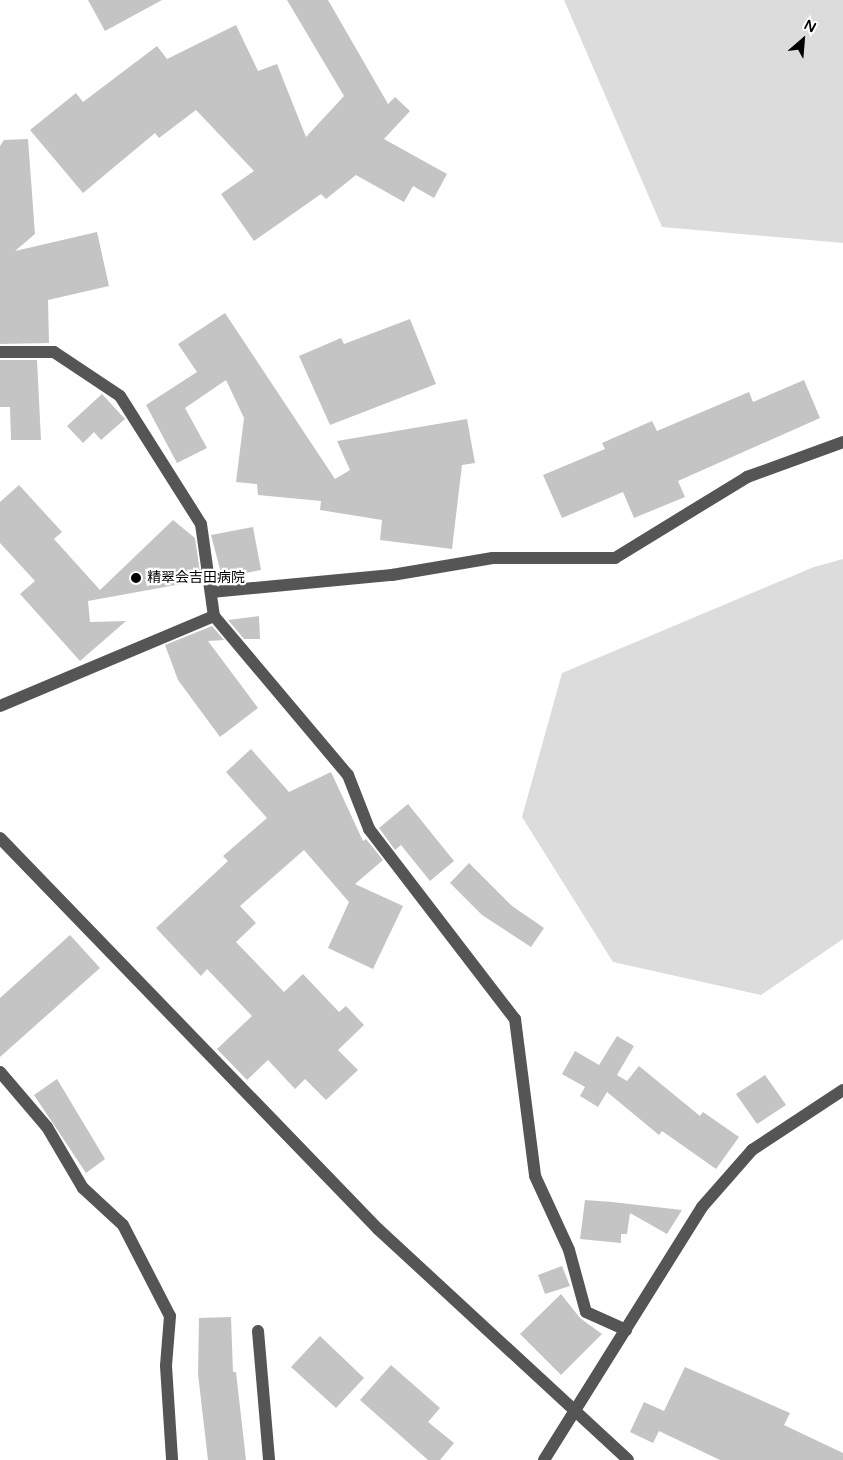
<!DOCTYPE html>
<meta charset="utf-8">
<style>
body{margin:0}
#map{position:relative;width:843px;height:1460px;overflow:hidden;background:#fff;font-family:"Varela Round","Noto Sans JP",sans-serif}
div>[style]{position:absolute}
.green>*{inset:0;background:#dcdcdc}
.building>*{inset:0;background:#c4c4c4}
.minor>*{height:12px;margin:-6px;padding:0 6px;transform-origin:6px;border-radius:6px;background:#555}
.dots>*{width:14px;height:14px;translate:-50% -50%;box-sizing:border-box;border:2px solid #fff;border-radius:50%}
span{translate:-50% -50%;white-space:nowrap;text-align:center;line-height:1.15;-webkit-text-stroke:4.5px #fff;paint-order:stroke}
.poi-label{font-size:14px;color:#000}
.left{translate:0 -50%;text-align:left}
.north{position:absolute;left:778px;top:15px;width:50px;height:50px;-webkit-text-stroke:4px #fff;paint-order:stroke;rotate:27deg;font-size:14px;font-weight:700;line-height:20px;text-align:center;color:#000}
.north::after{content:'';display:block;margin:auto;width:18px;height:22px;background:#000;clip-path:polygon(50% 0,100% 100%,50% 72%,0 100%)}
</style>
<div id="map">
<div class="green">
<i style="clip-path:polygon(564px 0,843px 0,843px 243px,662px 227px)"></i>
<i style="clip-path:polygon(843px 559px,843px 939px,761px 995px,613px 962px,522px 817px,562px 673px,814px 567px)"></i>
</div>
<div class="building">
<i style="clip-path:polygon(88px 0,162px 0,105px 31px)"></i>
<i style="clip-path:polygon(287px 0,328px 0,388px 104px,395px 97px,410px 111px,384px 139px,447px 174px,434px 198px,413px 186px,404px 202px,356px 175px,326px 199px,321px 194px,254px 241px,221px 194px,254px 171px,196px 110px,159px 138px,155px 133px,83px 193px,30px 130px,76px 93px,83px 102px,157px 46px,167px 59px,236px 25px,258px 71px,277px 64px,306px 137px,344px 96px)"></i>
<i style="clip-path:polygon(28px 139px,35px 234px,15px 251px,97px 232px,109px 286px,48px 300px,49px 343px,0 344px,0 146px,4px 140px)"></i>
<i style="clip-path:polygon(225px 313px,335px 479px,350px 470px,337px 441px,467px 419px,475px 463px,462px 465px,452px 549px,380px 540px,382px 520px,320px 510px,321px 501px,258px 495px,257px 484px,236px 482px,244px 418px,226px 380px,185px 408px,207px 448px,177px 463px,146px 405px,197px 372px,178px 344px)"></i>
<i style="clip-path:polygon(410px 319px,436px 384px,330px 425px,299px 356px,341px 338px,344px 344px)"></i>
<i style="clip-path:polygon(0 360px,37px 360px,41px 440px,11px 440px,10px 407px,0 407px)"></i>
<i style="clip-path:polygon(804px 380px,820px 418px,678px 481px,685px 497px,634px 518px,623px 492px,562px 518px,543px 475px,605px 449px,602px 443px,652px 421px,657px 431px,749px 392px,753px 402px)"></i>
<i style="clip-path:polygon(102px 394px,125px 419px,101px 440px,94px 432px,83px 443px,67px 426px)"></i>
<i style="clip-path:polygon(19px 485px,62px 532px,54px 539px,100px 590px,173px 520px,195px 538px,200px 572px,187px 583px,88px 601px,90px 622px,126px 621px,80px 661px,20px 594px,35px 581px,0 543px,0 502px)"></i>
<i style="clip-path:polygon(253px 527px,261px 570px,222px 577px,211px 535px)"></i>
<i style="clip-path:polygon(259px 616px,260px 639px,244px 639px,228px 620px)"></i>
<i style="clip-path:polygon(212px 626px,224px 640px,208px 641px,258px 708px,220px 737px,178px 680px,165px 645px)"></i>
<i style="clip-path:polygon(251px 749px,289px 792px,331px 772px,363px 841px,366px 839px,383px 860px,355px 884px,403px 906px,373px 969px,328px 948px,349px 902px,304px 850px,240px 906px,256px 923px,236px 942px,284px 992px,303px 974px,339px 1012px,346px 1006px,364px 1025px,338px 1050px,358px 1070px,326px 1100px,305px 1079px,295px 1089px,268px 1060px,247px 1080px,217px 1049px,252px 1016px,207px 969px,201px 976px,156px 928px,228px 861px,223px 856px,267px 818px,226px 772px)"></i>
<i style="clip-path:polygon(408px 804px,454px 861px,430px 881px,401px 845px,395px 850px,379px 828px)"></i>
<i style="clip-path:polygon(469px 863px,512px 906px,544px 928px,531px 947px,482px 915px,450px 883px)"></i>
<i style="clip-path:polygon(70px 935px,100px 968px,0 1057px,0 998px)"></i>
<i style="clip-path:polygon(617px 1036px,634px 1046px,617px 1075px,627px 1081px,639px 1066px,700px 1116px,703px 1112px,739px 1137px,716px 1169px,662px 1131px,659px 1135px,607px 1092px,598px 1107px,580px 1096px,585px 1087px,562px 1074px,575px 1051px,599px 1065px)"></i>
<i style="clip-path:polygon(765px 1075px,786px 1105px,757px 1124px,736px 1094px)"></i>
<i style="clip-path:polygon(57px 1079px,105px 1159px,86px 1173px,34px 1095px)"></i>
<i style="clip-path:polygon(585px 1200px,612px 1202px,682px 1210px,667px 1234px,630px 1213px,627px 1234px,621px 1234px,621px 1243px,580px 1239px)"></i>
<i style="clip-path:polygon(562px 1266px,570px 1286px,545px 1294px,538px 1275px)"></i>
<i style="clip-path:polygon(561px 1294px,580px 1318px,602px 1334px,561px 1375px,520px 1334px)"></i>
<i style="clip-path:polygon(231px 1317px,233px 1372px,236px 1372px,246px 1460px,208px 1460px,198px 1374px,199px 1318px)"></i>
<i style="clip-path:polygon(320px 1336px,364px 1378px,336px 1408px,291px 1367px)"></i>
<i style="clip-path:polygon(391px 1365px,440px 1408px,428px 1422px,454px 1443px,440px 1460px,428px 1460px,360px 1400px)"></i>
<i style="clip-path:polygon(685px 1367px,790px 1413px,784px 1425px,843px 1453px,843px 1460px,720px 1460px,659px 1431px,653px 1443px,630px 1432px,644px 1402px,664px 1411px)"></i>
</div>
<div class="minor">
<i style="left:0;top:352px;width:54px"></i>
<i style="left:54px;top:352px;width:79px;rotate:33.7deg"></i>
<i style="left:120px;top:396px;width:151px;rotate:57.7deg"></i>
<i style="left:201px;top:524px;width:93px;rotate:82deg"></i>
<i style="left:214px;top:616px;width:232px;rotate:157.2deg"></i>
<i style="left:211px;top:592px;width:182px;rotate:-5.4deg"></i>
<i style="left:392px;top:575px;width:102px;rotate:-9.6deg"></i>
<i style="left:493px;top:558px;width:122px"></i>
<i style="left:615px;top:558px;width:155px;rotate:-31.5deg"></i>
<i style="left:747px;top:477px;width:102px;rotate:-20deg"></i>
<i style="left:214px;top:616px;width:208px;rotate:49.9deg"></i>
<i style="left:348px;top:775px;width:58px;rotate:68.7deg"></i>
<i style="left:369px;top:829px;width:240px;rotate:52.5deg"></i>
<i style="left:515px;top:1019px;width:158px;rotate:82.7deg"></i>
<i style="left:535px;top:1176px;width:81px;rotate:65.3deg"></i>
<i style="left:569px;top:1250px;width:64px;rotate:74.7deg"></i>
<i style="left:586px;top:1312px;width:44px;rotate:24.2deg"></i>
<i style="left:0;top:838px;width:544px;rotate:45.97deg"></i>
<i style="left:378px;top:1229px;width:340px;rotate:42.7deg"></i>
<i style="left:0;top:1072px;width:72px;rotate:49.5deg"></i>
<i style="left:47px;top:1127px;width:71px;rotate:59.5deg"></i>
<i style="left:83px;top:1188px;width:54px;rotate:42.8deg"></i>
<i style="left:123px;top:1225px;width:102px;rotate:62.7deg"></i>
<i style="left:170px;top:1316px;width:50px;rotate:94.6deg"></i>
<i style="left:166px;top:1366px;width:94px;rotate:86.3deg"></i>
<i style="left:258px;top:1331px;width:129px;rotate:85.1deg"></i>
<i style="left:544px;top:1460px;width:298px;rotate:-58deg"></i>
<i style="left:702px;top:1207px;width:76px;rotate:-48.7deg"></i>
<i style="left:752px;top:1150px;width:109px;rotate:-33.4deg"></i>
</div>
<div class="dots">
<i style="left:136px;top:578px;background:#000"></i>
</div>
<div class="poi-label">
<span class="left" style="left:147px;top:578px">精翠会吉田病院</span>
</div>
<div class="north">N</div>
</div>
